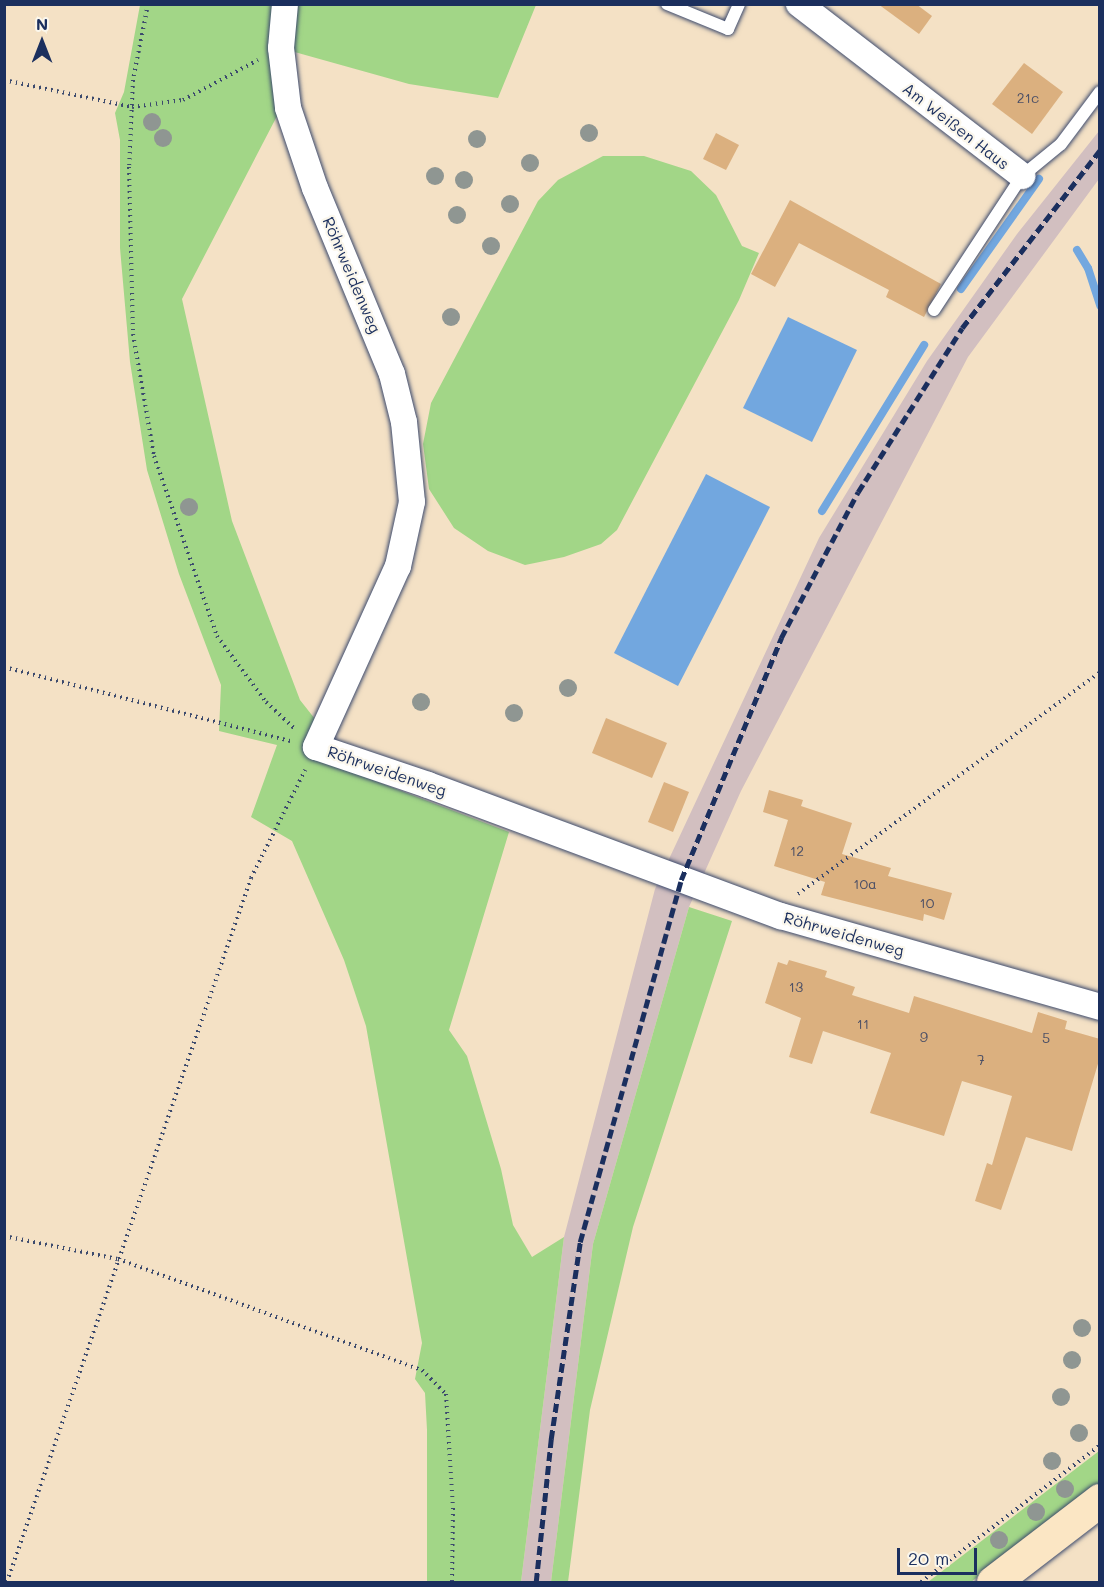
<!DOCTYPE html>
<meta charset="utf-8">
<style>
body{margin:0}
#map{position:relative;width:1104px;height:1587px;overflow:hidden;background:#f4e1c5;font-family:Mali,sans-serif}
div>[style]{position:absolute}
.industrial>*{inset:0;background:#d2bfc0}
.green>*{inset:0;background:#a2d687}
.water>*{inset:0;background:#72a7df}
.stream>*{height:8px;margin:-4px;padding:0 4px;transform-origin:4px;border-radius:4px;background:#72a7df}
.building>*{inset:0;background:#dbb07f}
.path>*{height:4px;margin-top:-2px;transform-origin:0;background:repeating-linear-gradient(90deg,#3c4a6d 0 1.5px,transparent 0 6px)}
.roads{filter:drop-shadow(0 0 2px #3c4a6d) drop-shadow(0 0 2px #3c4a6d)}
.service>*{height:12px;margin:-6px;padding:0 6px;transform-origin:6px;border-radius:6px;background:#fff}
.minor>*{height:26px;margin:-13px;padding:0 13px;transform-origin:13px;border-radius:13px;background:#fff}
.secondary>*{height:33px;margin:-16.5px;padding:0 16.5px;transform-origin:16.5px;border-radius:16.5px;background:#fbe6c4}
.rail>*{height:4.5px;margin-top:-2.25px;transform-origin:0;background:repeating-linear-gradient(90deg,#1b2f5e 0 9px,transparent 0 13.5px)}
.trees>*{width:18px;height:18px;margin:-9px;border-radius:50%;background:#8f9692}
span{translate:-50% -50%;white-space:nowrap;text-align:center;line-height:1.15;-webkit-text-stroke:4.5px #fbf7ec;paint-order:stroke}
.number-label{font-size:14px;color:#4b4f66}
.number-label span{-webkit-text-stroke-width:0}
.street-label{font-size:16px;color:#1b2f5e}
.frame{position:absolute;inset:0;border:6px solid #1b2f5e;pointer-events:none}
.north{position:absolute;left:12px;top:12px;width:60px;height:60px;-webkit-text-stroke:4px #fbf7ec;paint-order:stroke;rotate:0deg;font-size:16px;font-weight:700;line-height:24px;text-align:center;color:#1b2f5e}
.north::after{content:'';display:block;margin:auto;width:21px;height:27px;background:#1b2f5e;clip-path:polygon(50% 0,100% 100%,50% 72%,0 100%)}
.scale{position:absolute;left:897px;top:1548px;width:80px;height:27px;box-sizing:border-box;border:3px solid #1b2f5e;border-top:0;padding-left:8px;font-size:18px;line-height:21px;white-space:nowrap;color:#1b2f5e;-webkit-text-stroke:4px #fbf7ec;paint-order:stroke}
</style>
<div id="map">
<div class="industrial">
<i style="clip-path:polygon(1099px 131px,1099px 179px,968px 357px,741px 791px,689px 907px,593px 1244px,551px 1582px,521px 1582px,564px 1237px,655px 889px,819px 538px,927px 361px,1017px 234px)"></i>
</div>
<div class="green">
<i style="clip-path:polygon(140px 5px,536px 5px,498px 98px,409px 84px,291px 51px,296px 99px,276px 118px,182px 299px,232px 521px,300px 700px,330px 738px,323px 761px,509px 832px,449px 1030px,467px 1056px,501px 1169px,513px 1225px,532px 1257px,564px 1237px,521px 1582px,427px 1582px,427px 1430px,425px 1393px,415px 1379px,422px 1343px,366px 1026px,344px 960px,292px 841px,251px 817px,277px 745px,219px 731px,221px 685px,179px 574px,147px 470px,130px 362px,120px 248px,120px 140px,115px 113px,124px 92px)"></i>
<i style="clip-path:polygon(603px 156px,644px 156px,691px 171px,716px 195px,742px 246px,759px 253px,739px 300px,617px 530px,601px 544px,564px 557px,525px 565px,488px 551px,454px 528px,429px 489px,423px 444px,431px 403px,538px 201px,558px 180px)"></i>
<i style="clip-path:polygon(689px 907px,732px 921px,633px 1227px,590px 1410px,568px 1582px,551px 1582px,593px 1244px)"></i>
<i style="clip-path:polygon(1099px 1451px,1099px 1484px,971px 1582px,928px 1582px)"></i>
</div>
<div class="water">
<i style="clip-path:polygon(788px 317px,857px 350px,812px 442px,743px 408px)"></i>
<i style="clip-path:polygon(706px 474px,770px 507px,678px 686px,614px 653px)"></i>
</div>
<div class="stream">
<i style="left:1077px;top:250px;width:21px;rotate:59deg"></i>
<i style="left:1088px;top:268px;width:40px;rotate:72deg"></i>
<i style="left:961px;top:289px;width:135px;rotate:-54.7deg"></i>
<i style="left:822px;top:511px;width:195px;rotate:-58.4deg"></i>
</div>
<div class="building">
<i style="clip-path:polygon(878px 4px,916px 4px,932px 16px,919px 34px)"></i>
<i style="clip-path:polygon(1024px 63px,1063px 92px,1032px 134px,992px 104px)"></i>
<i style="clip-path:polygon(716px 133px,739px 145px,726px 170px,703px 159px)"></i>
<i style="clip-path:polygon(790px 200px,941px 284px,924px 317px,886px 297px,889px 290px,799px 243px,775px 287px,751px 274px)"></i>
<i style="clip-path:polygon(606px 718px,667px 743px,652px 778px,592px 753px)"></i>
<i style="clip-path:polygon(664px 782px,689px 792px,673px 832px,648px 822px)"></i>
<i style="clip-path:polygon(769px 790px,803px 800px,801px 806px,852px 823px,842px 854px,891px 868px,888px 876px,952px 893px,944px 920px,924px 914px,923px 921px,821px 895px,825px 882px,774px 866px,788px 820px,763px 812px)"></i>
<i style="clip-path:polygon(789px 960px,827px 971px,825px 977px,855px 987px,852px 995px,909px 1013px,914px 996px,1032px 1033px,1038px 1012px,1067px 1021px,1065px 1029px,1100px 1039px,1100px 1057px,1072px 1151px,1026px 1137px,1001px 1210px,975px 1201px,987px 1163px,992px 1165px,1012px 1096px,962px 1081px,944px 1136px,870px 1113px,891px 1053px,823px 1031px,812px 1064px,789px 1057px,801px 1018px,765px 1003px,778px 962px,787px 965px)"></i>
</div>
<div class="path">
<i style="left:148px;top:4px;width:77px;rotate:101.2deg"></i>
<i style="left:133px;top:80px;width:87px;rotate:92.6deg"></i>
<i style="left:129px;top:167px;width:167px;rotate:88.6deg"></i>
<i style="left:133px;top:334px;width:124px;rotate:80.2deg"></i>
<i style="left:154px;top:456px;width:191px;rotate:70.7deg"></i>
<i style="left:217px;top:636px;width:82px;rotate:53.4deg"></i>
<i style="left:266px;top:702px;width:40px;rotate:43deg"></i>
<i style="left:4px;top:80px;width:131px;rotate:11.9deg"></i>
<i style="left:132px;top:107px;width:51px;rotate:-7.8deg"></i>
<i style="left:183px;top:100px;width:85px;rotate:-28.1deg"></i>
<i style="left:4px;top:667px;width:296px;rotate:14.5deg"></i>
<i style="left:798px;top:894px;width:375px;rotate:-36.3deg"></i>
<i style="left:4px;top:1236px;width:116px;rotate:11.4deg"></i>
<i style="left:118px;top:1259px;width:324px;rotate:20.1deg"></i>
<i style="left:422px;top:1370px;width:34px;rotate:45deg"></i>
<i style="left:446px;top:1394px;width:114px;rotate:86.5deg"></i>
<i style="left:453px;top:1508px;width:74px;rotate:90.8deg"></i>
<i style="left:7px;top:1582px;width:745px;rotate:-70.88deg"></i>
<i style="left:251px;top:878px;width:121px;rotate:-63.4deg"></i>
<i style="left:921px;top:1582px;width:225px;rotate:-37.4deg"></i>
</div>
<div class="roads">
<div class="service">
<i style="left:667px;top:4px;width:66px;rotate:22.3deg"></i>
<i style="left:728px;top:29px;width:27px;rotate:-66deg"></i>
<i style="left:934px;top:310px;width:160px;rotate:-56.7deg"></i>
<i style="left:1022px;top:176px;width:50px;rotate:-39.4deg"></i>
<i style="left:1061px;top:144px;width:65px;rotate:-53.1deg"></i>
</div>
<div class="minor">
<i style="left:285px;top:4px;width:44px;rotate:95.2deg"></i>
<i style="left:281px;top:48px;width:60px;rotate:83.3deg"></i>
<i style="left:288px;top:108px;width:84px;rotate:71.4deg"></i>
<i style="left:315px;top:188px;width:201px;rotate:67.5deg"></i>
<i style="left:392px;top:374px;width:49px;rotate:76deg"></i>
<i style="left:404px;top:422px;width:80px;rotate:84.3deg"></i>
<i style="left:412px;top:502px;width:66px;rotate:102.3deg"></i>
<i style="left:398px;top:566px;width:199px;rotate:114.4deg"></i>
<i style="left:316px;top:747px;width:118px;rotate:18.7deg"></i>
<i style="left:428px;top:785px;width:377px;rotate:20.4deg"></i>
<i style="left:781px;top:916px;width:332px;rotate:15.9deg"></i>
<i style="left:799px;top:4px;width:282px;rotate:37.6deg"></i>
</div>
<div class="secondary">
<i style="left:993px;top:1582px;width:135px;rotate:-37.5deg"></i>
</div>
</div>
<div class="rail">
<i style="left:536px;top:1582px;width:144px;rotate:-84deg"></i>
<i style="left:551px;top:1439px;width:199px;rotate:-81.6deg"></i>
<i style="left:580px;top:1242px;width:376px;rotate:-74.4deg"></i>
<i style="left:681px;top:880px;width:262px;rotate:-67.5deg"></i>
<i style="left:781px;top:638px;width:165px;rotate:-62.2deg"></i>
<i style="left:858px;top:492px;width:194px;rotate:-57.6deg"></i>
<i style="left:962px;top:328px;width:225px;rotate:-52.2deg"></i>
</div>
<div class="trees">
<i style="left:152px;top:122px"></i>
<i style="left:589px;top:133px"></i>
<i style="left:163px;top:138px"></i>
<i style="left:477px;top:139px"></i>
<i style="left:530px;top:163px"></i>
<i style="left:435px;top:176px"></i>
<i style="left:464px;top:180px"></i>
<i style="left:510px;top:204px"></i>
<i style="left:457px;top:215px"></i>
<i style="left:491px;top:246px"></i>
<i style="left:451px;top:317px"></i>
<i style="left:189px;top:507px"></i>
<i style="left:568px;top:688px"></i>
<i style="left:421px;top:702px"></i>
<i style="left:514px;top:713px"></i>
<i style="left:1082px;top:1328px"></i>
<i style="left:1072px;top:1360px"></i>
<i style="left:1061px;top:1397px"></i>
<i style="left:1079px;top:1433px"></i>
<i style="left:1052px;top:1461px"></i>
<i style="left:1065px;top:1489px"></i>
<i style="left:1036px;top:1512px"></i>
<i style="left:999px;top:1540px"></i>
</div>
<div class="number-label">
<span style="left:1028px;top:98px">21c</span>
<span style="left:797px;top:851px">12</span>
<span style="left:865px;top:884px">10a</span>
<span style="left:927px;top:903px">10</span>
<span style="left:796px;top:987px">13</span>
<span style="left:863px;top:1024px">11</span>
<span style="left:924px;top:1037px">9</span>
<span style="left:1046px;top:1038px">5</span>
<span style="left:981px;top:1060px">7</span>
</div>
<div class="street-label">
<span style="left:956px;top:126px;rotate:38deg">Am Weißen Haus</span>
<span style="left:352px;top:275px;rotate:67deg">Röhrweidenweg</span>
<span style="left:387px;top:771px;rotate:19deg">Röhrweidenweg</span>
<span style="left:844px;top:934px;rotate:16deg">Röhrweidenweg</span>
</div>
<div class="frame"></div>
<div class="north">N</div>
<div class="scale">20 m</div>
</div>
